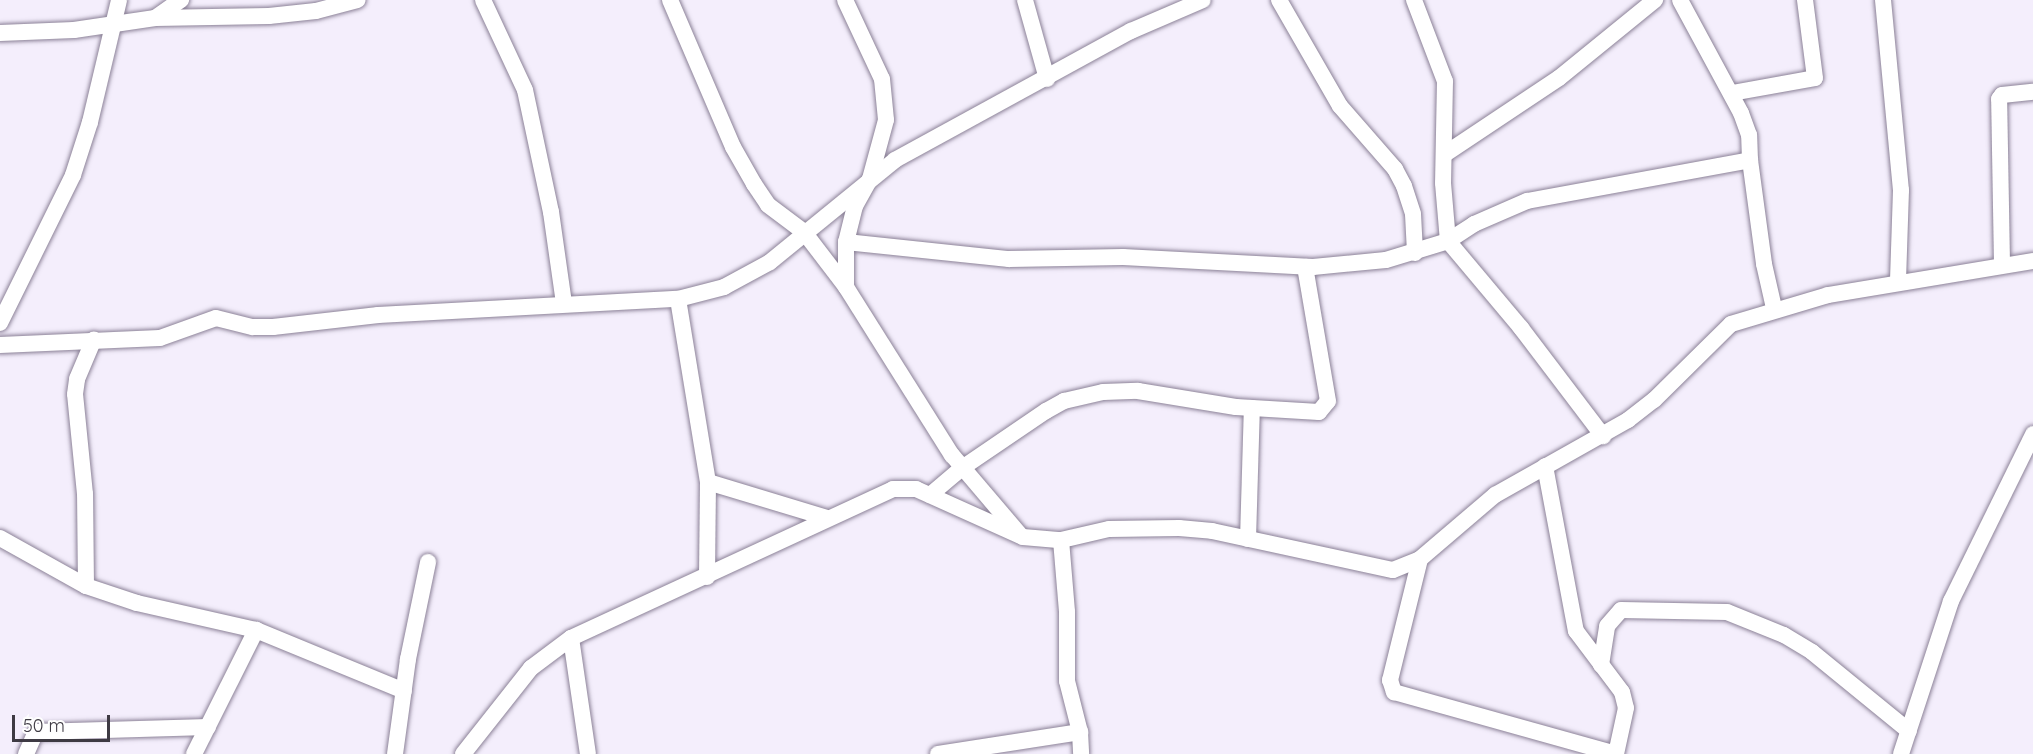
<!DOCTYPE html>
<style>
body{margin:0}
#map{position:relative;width:2033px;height:754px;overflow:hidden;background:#f4eefc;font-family:Quicksand,sans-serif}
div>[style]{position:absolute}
.roads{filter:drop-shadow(0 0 2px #8b8197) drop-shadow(0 0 2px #8b8197)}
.minor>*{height:16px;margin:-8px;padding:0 8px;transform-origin:8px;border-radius:8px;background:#fff}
span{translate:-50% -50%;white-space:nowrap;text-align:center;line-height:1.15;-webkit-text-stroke:6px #fefefe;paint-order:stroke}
.scale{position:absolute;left:12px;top:715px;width:98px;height:27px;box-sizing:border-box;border:3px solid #3e3a43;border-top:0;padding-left:8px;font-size:18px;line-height:21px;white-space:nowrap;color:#3e3a43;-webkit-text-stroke:4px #fefefe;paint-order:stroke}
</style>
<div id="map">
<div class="roads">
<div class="minor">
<i style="left:483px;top:0;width:99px;rotate:65deg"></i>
<i style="left:525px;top:90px;width:125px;rotate:78deg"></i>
<i style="left:551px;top:212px;width:92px;rotate:81.9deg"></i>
<i style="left:670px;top:0;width:160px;rotate:66.8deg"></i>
<i style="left:733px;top:147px;width:43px;rotate:60.4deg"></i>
<i style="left:754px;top:184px;width:25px;rotate:56deg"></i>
<i style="left:768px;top:205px;width:45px;rotate:36.9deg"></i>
<i style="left:804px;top:232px;width:69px;rotate:52.6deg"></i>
<i style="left:846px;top:287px;width:199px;rotate:57.8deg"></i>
<i style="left:952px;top:455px;width:105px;rotate:49.6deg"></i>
<i style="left:845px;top:0;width:87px;rotate:64.9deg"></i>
<i style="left:882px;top:79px;width:41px;rotate:84.4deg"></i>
<i style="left:886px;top:120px;width:61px;rotate:105.2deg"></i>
<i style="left:870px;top:179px;width:31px;rotate:119deg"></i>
<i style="left:855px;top:206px;width:37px;rotate:104deg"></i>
<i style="left:1025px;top:0;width:82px;rotate:74.4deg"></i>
<i style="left:1279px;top:0;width:122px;rotate:60.1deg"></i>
<i style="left:1340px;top:106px;width:84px;rotate:48.9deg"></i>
<i style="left:1395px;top:169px;width:19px;rotate:62deg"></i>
<i style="left:1404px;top:186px;width:29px;rotate:72deg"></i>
<i style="left:1413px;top:214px;width:39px;rotate:87deg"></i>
<i style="left:1414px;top:0;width:87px;rotate:69.1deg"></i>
<i style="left:1445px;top:81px;width:102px;rotate:91.1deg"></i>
<i style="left:1443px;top:183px;width:58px;rotate:85.1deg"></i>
<i style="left:1448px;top:241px;width:31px;rotate:-33deg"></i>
<i style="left:1474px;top:224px;width:58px;rotate:-23.5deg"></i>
<i style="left:1527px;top:201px;width:227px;rotate:-10.4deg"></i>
<i style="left:1750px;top:160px;width:25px;rotate:-92deg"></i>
<i style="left:1749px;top:135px;width:23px;rotate:-110deg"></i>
<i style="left:1741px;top:113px;width:128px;rotate:-118.4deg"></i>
<i style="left:1883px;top:0;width:191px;rotate:84.6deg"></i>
<i style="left:1901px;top:190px;width:92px;rotate:91.9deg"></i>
<i style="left:155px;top:18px;width:32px;rotate:-35deg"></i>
<i style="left:0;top:33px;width:74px;rotate:-2.3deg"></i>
<i style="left:74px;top:30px;width:82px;rotate:-8.4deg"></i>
<i style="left:155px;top:18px;width:114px;rotate:-1deg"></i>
<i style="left:269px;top:16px;width:47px;rotate:-6.1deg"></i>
<i style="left:316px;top:11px;width:43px;rotate:-14.7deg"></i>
<i style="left:1732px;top:93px;width:84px;rotate:-10.2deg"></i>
<i style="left:1815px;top:78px;width:79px;rotate:-97.3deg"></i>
<i style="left:1445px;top:154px;width:137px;rotate:-33.7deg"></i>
<i style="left:1559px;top:78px;width:124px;rotate:-39.1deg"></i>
<i style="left:1750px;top:160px;width:105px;rotate:82.3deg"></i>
<i style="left:1764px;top:264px;width:45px;rotate:77.2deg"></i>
<i style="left:2002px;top:264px;width:165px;rotate:-91deg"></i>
<i style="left:1999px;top:99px;width:5px;rotate:-53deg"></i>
<i style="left:2002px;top:95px;width:31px;rotate:-6deg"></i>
<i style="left:846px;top:287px;width:45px;rotate:-90deg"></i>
<i style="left:846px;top:242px;width:164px;rotate:6deg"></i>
<i style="left:1009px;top:259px;width:114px;rotate:-1deg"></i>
<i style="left:1123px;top:257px;width:190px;rotate:3deg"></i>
<i style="left:1313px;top:267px;width:73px;rotate:-5.5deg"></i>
<i style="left:1386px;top:260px;width:65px;rotate:-17deg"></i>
<i style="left:1448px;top:241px;width:114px;rotate:50deg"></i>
<i style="left:1521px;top:328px;width:136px;rotate:52.8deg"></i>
<i style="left:678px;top:299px;width:185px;rotate:80.7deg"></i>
<i style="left:708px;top:482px;width:124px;rotate:16.8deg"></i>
<i style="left:0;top:323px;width:165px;rotate:-63.7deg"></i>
<i style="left:73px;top:175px;width:56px;rotate:-72.2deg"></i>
<i style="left:90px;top:122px;width:125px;rotate:-76.6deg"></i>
<i style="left:0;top:345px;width:160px;rotate:-2.5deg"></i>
<i style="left:160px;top:338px;width:59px;rotate:-19.7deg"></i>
<i style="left:216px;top:318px;width:38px;rotate:14deg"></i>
<i style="left:253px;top:327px;width:20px"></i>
<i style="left:273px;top:327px;width:106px;rotate:-6.5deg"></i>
<i style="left:378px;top:315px;width:300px;rotate:-3.1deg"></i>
<i style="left:678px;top:299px;width:48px;rotate:-14.6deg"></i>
<i style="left:724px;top:287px;width:52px;rotate:-28.5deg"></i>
<i style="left:770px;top:262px;width:161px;rotate:-39.2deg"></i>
<i style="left:895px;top:160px;width:269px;rotate:-28.7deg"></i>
<i style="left:1131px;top:31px;width:78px;rotate:-23.3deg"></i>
<i style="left:1545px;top:466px;width:168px;rotate:79.4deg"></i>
<i style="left:1576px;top:631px;width:76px;rotate:53deg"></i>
<i style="left:1622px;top:692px;width:16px;rotate:76deg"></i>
<i style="left:1626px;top:708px;width:47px;rotate:102.3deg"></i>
<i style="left:930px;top:495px;width:42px;rotate:-40.2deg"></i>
<i style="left:962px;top:468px;width:102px;rotate:-34.2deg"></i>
<i style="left:1046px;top:411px;width:21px;rotate:-29deg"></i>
<i style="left:1064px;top:401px;width:40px;rotate:-13deg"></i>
<i style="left:1103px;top:392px;width:35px;rotate:-2deg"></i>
<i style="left:1138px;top:391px;width:99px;rotate:9.3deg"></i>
<i style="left:1236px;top:407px;width:83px;rotate:3.4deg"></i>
<i style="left:1319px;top:412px;width:14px;rotate:-51deg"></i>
<i style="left:1328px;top:401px;width:136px;rotate:-99.7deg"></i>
<i style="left:0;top:538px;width:98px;rotate:29.2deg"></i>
<i style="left:86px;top:586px;width:54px;rotate:18.4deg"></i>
<i style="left:137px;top:603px;width:122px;rotate:12.8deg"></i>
<i style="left:256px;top:630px;width:160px;rotate:22.4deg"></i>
<i style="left:1248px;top:539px;width:131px;rotate:-88.3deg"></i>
<i style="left:1061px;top:540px;width:72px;rotate:85.2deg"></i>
<i style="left:1067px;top:612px;width:69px;rotate:90deg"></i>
<i style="left:1067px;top:681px;width:53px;rotate:75.7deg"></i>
<i style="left:1080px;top:732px;width:22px;rotate:87deg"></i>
<i style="left:1420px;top:559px;width:125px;rotate:103.9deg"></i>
<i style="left:1390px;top:680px;width:13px;rotate:72deg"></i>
<i style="left:1394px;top:692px;width:230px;rotate:15.6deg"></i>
<i style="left:707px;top:577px;width:95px;rotate:-89.4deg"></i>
<i style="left:86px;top:586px;width:92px;rotate:-90.6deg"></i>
<i style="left:85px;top:494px;width:100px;rotate:-95.7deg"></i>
<i style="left:75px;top:394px;width:15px;rotate:-82deg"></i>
<i style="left:77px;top:379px;width:43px;rotate:-67deg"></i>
<i style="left:571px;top:638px;width:117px;rotate:81.7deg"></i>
<i style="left:1601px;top:665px;width:39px;rotate:-81deg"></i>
<i style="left:1607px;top:626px;width:21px;rotate:-49deg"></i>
<i style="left:1621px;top:610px;width:106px;rotate:1.1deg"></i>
<i style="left:1727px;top:612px;width:61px;rotate:22deg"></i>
<i style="left:1784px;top:635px;width:33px;rotate:31deg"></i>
<i style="left:1812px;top:652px;width:125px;rotate:39.2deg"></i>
<i style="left:26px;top:754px;width:24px;rotate:-66deg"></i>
<i style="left:36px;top:732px;width:172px;rotate:-1.7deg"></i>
<i style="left:194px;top:754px;width:139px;rotate:-63.4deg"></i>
<i style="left:395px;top:754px;width:96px;rotate:-82.2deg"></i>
<i style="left:408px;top:659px;width:99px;rotate:-78.3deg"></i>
<i style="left:463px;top:754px;width:110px;rotate:-51.7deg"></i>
<i style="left:531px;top:668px;width:50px;rotate:-36.9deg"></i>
<i style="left:571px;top:638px;width:355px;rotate:-24.8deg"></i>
<i style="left:893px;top:489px;width:23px"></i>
<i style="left:916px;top:489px;width:117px;rotate:24.2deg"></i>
<i style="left:1023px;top:537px;width:38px;rotate:5deg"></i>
<i style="left:1061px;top:540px;width:49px;rotate:-12.9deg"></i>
<i style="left:1109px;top:529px;width:70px;rotate:-0.8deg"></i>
<i style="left:1179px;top:528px;width:33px;rotate:5deg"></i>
<i style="left:1212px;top:531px;width:185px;rotate:12.2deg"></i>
<i style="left:1393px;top:570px;width:29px;rotate:-22deg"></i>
<i style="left:1420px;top:559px;width:99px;rotate:-40.5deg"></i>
<i style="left:1495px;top:495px;width:153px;rotate:-29.4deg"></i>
<i style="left:1628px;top:420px;width:33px;rotate:-38deg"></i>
<i style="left:1654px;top:400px;width:108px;rotate:-44.6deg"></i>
<i style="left:1731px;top:324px;width:101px;rotate:-16.6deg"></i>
<i style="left:1828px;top:295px;width:208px;rotate:-9.4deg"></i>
<i style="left:938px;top:754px;width:144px;rotate:-8.8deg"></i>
<i style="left:1901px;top:754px;width:161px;rotate:-71.9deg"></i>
<i style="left:1951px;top:601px;width:186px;rotate:-63.8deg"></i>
</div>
</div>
<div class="scale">50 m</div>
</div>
